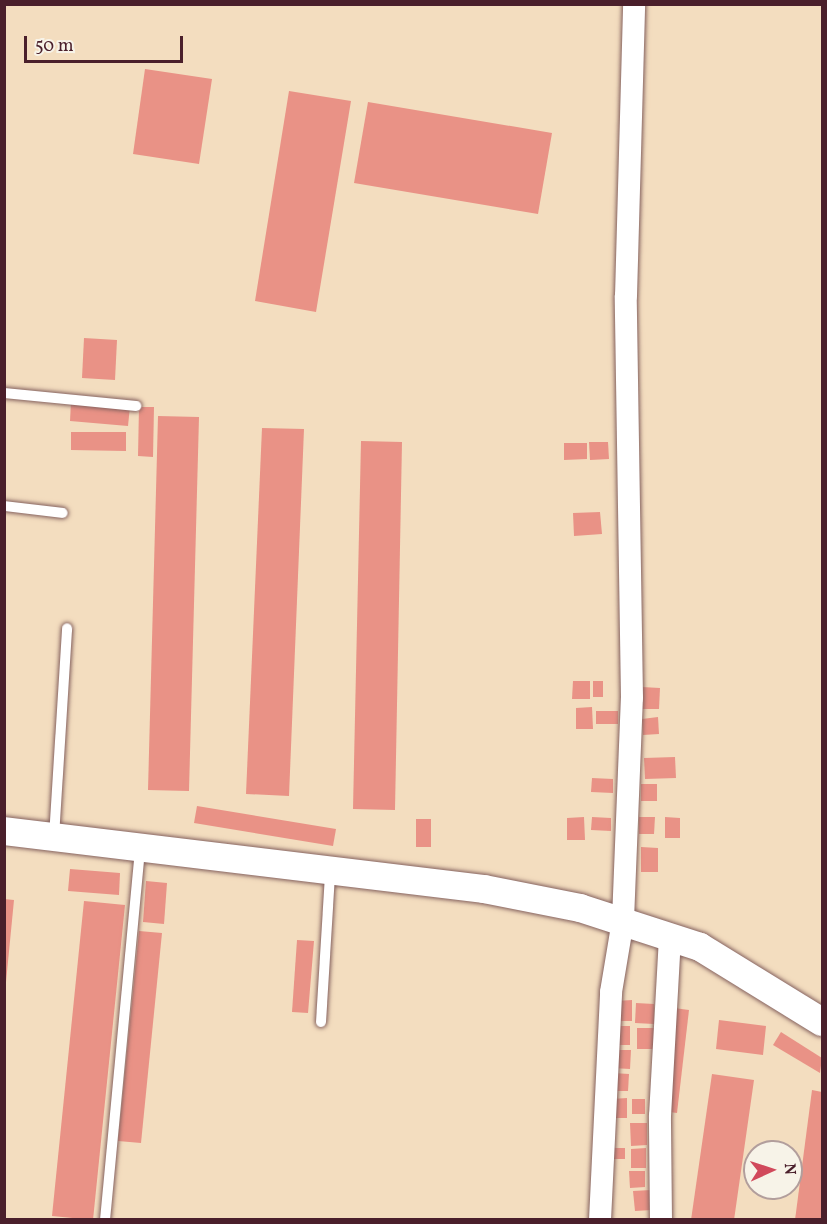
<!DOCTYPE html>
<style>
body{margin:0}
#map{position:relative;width:827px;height:1224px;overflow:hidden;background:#f3ddbf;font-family:Vollkorn,serif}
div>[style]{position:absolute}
.building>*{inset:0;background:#e99286}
.roads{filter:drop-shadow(0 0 2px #85625f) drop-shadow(0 0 2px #85625f)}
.service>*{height:10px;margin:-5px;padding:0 5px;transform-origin:5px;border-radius:5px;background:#fff}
.minor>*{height:22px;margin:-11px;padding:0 11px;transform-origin:11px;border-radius:11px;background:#fff}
.tertiary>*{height:28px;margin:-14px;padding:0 14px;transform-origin:14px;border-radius:14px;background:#fff}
span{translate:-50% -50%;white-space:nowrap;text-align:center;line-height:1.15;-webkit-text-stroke:5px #f7f3e8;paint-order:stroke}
.frame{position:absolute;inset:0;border:6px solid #4a1f2b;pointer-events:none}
.north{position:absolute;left:743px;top:1140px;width:60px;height:60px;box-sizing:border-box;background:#f7f3e8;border:2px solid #b29e9c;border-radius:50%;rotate:87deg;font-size:16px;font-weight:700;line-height:24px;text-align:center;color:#4a1f2b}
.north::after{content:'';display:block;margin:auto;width:21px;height:27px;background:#d1495b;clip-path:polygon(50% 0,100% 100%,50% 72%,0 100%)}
.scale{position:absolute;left:24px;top:36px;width:159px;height:27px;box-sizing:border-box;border:3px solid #4a1f2b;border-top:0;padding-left:8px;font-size:18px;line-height:21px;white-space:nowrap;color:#4a1f2b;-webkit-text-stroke:4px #f7f3e8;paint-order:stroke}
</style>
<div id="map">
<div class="building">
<i style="clip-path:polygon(145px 69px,212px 79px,199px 164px,133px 154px)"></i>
<i style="clip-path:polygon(289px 91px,351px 101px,316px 312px,255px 301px)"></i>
<i style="clip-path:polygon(368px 102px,552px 133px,538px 214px,354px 183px)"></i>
<i style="clip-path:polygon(84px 338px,117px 340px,115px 380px,82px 378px)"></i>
<i style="clip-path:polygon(71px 402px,130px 406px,128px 426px,70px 421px)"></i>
<i style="clip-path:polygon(139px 407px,154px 407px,153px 457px,138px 456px)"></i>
<i style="clip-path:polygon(158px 416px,199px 417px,189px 791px,148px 790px)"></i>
<i style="clip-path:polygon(262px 428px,304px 429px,289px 796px,246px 794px)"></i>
<i style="clip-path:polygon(71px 432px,126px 432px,126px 451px,71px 450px)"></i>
<i style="clip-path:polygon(361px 441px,402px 442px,395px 810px,353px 809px)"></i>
<i style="clip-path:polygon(589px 442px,608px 442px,609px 459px,590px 460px)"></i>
<i style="clip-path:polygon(564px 443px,587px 443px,587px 459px,564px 460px)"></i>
<i style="clip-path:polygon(600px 512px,602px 534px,574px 536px,573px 513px)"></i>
<i style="clip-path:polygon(573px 681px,590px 681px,590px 699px,572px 699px)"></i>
<i style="clip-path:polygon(593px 681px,603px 681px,603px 697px,593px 697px)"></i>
<i style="clip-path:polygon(642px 687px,660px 688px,659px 709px,642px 709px)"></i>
<i style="clip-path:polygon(592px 707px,593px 729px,576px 729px,576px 708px)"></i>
<i style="clip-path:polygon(596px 711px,618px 711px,618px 724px,596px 724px)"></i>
<i style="clip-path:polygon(658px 717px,659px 734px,643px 735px,642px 719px)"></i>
<i style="clip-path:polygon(675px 757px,676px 778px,645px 779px,644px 758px)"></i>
<i style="clip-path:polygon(592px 778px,613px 779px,613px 793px,591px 792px)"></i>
<i style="clip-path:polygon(641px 784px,657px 784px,657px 801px,641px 801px)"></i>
<i style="clip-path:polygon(197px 806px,336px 829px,333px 846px,194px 823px)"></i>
<i style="clip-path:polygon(584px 817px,585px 840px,567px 840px,567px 818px)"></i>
<i style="clip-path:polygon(592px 817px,611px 818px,611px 831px,591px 830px)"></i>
<i style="clip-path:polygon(639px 817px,655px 817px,654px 834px,639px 834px)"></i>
<i style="clip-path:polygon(665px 817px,680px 818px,680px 838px,665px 838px)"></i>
<i style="clip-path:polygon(416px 819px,431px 819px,431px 847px,416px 847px)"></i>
<i style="clip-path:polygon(641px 847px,658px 848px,658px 872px,641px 872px)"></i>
<i style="clip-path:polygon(70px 869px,120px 873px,119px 895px,68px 891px)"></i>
<i style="clip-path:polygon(146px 881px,167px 883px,164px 924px,143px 922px)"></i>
<i style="clip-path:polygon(4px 899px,14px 900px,6px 982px,4px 982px)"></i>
<i style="clip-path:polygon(84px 901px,125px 905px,93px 1220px,52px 1216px)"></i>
<i style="clip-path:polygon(139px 931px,162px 933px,141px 1143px,118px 1141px)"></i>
<i style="clip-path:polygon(297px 940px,314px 941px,308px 1013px,292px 1012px)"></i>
<i style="clip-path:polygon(632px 1000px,632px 1021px,616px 1021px,616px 1001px)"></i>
<i style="clip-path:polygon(636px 1003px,654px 1004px,654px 1024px,635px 1023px)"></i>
<i style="clip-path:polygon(674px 1008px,689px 1010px,677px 1113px,662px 1111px)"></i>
<i style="clip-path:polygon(719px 1020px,766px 1026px,763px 1055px,716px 1049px)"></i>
<i style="clip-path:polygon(614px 1026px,630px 1026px,630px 1045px,614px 1045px)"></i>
<i style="clip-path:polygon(637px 1028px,656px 1028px,656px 1049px,637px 1049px)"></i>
<i style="clip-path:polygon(781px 1032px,822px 1058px,820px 1073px,773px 1045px)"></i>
<i style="clip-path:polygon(613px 1050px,631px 1050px,630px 1069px,612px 1068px)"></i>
<i style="clip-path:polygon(613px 1073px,629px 1074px,628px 1091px,613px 1091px)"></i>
<i style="clip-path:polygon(712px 1074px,754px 1080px,734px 1220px,691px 1220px)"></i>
<i style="clip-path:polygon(812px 1090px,822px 1092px,822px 1220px,795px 1220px)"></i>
<i style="clip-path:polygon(627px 1098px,627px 1118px,611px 1118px,611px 1099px)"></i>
<i style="clip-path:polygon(632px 1099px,645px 1099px,645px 1114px,632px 1114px)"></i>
<i style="clip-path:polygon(630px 1123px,647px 1123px,647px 1145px,631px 1146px)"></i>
<i style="clip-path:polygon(608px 1148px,625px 1148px,625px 1159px,608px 1159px)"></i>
<i style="clip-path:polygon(646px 1148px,646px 1168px,631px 1168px,631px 1149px)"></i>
<i style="clip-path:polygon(629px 1171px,645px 1171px,645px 1187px,630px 1188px)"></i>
<i style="clip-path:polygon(651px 1190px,652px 1210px,635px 1211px,633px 1191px)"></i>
</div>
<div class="roads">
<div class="service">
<i style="left:4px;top:393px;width:133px;rotate:5.6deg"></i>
<i style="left:4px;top:506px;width:59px;rotate:6.8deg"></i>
<i style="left:54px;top:837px;width:209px;rotate:-86.4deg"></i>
<i style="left:321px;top:1022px;width:149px;rotate:-86.5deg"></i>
<i style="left:105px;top:1220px;width:373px;rotate:-84.6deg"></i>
</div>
<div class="minor">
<i style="left:600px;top:1220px;width:228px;rotate:-87.2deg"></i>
<i style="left:611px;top:992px;width:73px;rotate:-80.5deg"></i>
<i style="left:623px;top:920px;width:222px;rotate:-87.7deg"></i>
<i style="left:632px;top:698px;width:402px;rotate:-90.9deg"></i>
<i style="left:626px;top:296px;width:292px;rotate:-88.4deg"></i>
<i style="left:661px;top:1220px;width:104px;rotate:-90.6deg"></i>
<i style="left:660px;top:1116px;width:180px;rotate:-86.8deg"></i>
</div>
<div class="tertiary">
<i style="left:4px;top:831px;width:483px;rotate:6.9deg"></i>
<i style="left:484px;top:889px;width:98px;rotate:11.2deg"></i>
<i style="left:580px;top:908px;width:126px;rotate:18deg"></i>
<i style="left:700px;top:947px;width:143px;rotate:31.6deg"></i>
</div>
</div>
<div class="frame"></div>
<div class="north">N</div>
<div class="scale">50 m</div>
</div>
